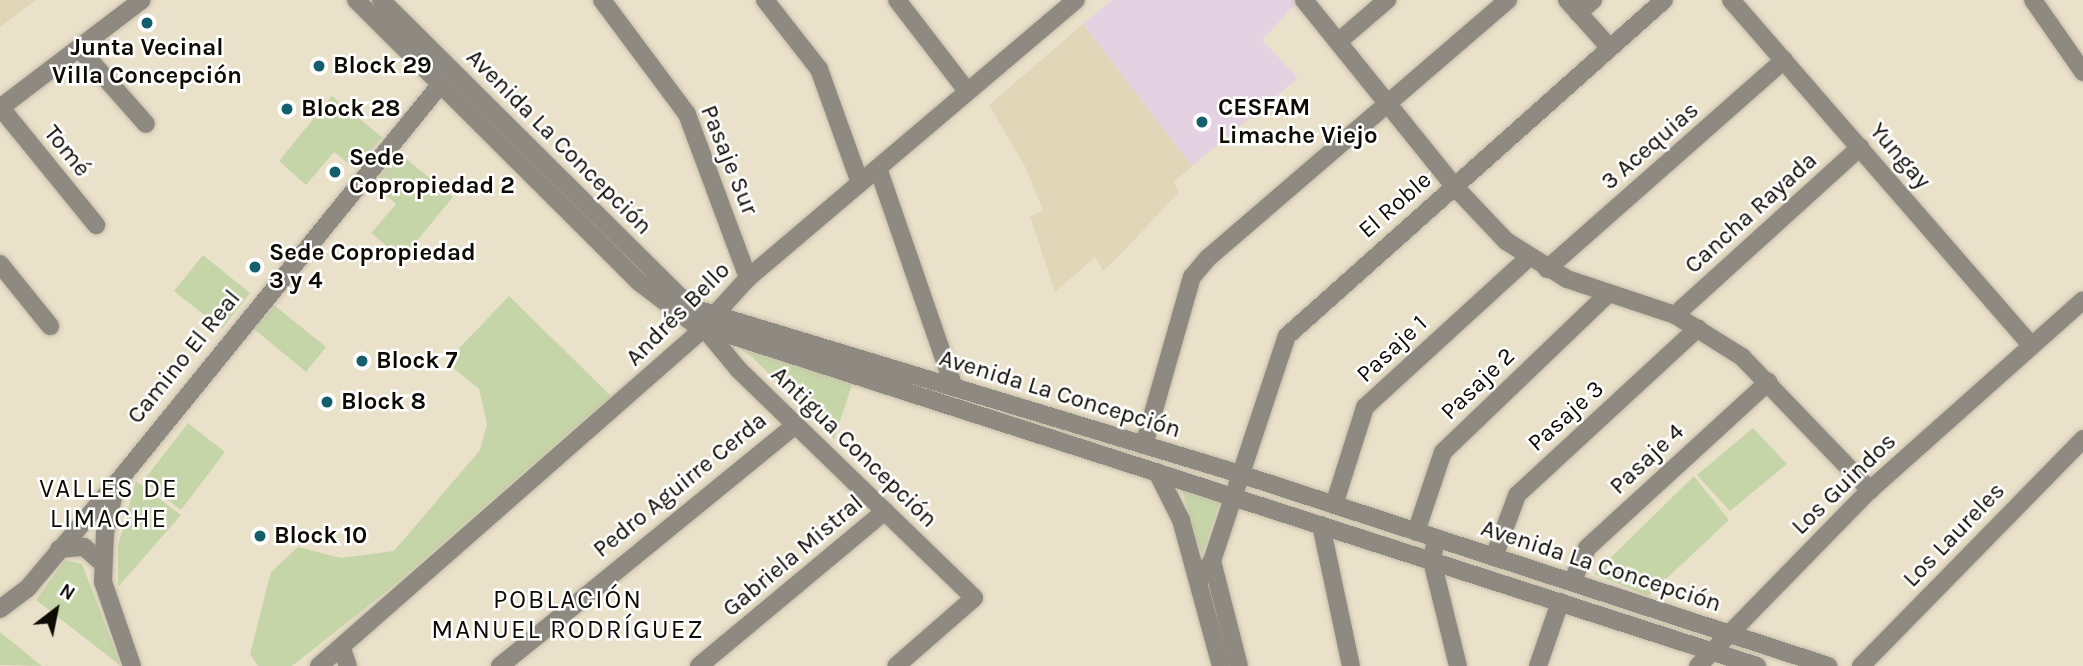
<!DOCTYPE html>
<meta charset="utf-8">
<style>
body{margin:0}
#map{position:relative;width:2083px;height:666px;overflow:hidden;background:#eae1ca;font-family:Karla,sans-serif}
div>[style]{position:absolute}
.built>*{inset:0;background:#e2d6b8}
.medical>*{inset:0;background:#e4d1e1}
.green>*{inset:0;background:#c6d5a8}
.roads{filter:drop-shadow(0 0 2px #c7bfaa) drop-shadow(0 0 2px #c7bfaa)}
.minor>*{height:18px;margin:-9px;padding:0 9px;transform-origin:9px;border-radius:9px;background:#8f8a81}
.tertiary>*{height:18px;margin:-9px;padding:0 9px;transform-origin:9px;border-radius:9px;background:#8f8a81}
.dots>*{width:19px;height:19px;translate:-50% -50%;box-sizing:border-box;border:4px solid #fff;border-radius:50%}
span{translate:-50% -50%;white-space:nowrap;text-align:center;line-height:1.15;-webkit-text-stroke:5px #fff;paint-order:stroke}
.poi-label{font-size:24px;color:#0e0b05;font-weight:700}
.left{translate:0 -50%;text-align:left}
.street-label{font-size:24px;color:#0e0b05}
.neighbourhood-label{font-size:26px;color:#0e0b05;letter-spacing:2px}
.north{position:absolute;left:21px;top:575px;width:70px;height:70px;-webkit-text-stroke:5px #fff;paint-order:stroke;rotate:32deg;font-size:19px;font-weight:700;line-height:28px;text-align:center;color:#0e0b05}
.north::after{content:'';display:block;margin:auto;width:24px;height:32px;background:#0e0b05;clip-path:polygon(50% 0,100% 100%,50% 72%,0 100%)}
</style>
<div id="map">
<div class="built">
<i style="clip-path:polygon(0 0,36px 0,0 27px)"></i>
<i style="clip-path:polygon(1083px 24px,1192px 166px,1174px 182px,1179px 192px,1120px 255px,1103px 271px,1095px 257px,1055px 292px,1030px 216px,1043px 211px,1026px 168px,989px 105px)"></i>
</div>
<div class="medical">
<i style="clip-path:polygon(1112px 0,1293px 0,1296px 4px,1262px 40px,1298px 78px,1192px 166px,1083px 24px)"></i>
</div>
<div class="green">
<i style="clip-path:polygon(332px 96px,382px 137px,355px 169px,334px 152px,306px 185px,279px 161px)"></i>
<i style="clip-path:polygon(399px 153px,453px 197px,402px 259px,371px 233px,396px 204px,373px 184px)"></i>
<i style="clip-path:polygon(203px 255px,250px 293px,222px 329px,174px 291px)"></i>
<i style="clip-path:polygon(509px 296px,611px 396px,392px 587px,292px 666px,258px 666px,250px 654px,271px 572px,298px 547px,341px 558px,394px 551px,480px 450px,487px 424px,479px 389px,446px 362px)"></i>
<i style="clip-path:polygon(274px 305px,326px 347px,306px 372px,254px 329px)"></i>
<i style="clip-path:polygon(735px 344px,852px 385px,834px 439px,753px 358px)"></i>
<i style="clip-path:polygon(188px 423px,225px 452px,181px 510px,143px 481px)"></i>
<i style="clip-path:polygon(1753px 428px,1787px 464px,1730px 511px,1697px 475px)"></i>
<i style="clip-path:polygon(1694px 476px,1729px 520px,1648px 596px,1594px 574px)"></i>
<i style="clip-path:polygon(136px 481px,181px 515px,118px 587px,118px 546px)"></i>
<i style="clip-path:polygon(1180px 484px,1221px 498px,1203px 553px,1200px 551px)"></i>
<i style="clip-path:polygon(65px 560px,82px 564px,121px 666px,36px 600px)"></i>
<i style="clip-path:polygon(0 632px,42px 666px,0 665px)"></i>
</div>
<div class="roads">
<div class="minor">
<i style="left:602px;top:0;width:142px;rotate:53.3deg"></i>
<i style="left:687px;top:114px;width:175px;rotate:69.6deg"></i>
<i style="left:765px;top:0;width:88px;rotate:52deg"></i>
<i style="left:819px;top:69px;width:121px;rotate:70.2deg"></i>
<i style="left:897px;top:0;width:115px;rotate:52.4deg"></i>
<i style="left:1304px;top:0;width:239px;rotate:51.1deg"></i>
<i style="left:1454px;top:186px;width:76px;rotate:46.6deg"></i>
<i style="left:1506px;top:241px;width:72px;rotate:31.9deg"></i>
<i style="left:1567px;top:279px;width:114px;rotate:18.4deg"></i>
<i style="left:1675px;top:315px;width:79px;rotate:32.1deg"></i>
<i style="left:1742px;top:357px;width:185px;rotate:46.1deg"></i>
<i style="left:1567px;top:0;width:64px;rotate:48.1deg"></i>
<i style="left:1731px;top:0;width:457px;rotate:49deg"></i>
<i style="left:2033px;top:0;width:88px;rotate:55.2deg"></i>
<i style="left:1578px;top:13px;width:20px;rotate:-41deg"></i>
<i style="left:1338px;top:42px;width:65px;rotate:-40.6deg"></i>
<i style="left:79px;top:48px;width:101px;rotate:48.6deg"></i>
<i style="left:0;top:108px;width:178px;rotate:-37.3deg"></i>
<i style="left:1px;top:108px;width:151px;rotate:50.9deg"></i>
<i style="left:878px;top:168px;width:232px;rotate:70.9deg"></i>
<i style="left:0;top:264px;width:80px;rotate:51.1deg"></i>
<i style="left:1547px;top:269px;width:316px;rotate:-41.4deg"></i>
<i style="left:1675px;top:315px;width:250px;rotate:-42.2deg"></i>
<i style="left:1144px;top:445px;width:175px;rotate:-74.1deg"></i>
<i style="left:1192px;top:277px;width:25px;rotate:-50deg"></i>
<i style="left:1208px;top:258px;width:396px;rotate:-40.7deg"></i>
<i style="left:1334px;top:505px;width:103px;rotate:-72.4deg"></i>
<i style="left:1365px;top:407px;width:221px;rotate:-42.4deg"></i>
<i style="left:1321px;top:525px;width:144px;rotate:78deg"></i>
<i style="left:1416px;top:532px;width:84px;rotate:-71.4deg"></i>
<i style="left:1443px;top:452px;width:228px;rotate:-43.8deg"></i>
<i style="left:1436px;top:538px;width:23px;rotate:100deg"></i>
<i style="left:1432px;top:561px;width:108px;rotate:76.1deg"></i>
<i style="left:59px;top:549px;width:25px;rotate:-5deg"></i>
<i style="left:84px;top:547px;width:23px;rotate:41deg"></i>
<i style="left:1494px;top:557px;width:66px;rotate:-69.6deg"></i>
<i style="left:1517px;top:495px;width:246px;rotate:-42.7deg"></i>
<i style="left:1572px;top:582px;width:37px;rotate:-66deg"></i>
<i style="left:1587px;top:548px;width:246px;rotate:-42.5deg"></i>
<i style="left:0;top:609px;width:34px;rotate:-37deg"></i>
<i style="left:27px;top:589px;width:133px;rotate:-49.9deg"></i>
<i style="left:342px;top:649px;width:18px;rotate:71deg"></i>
<i style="left:132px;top:666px;width:89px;rotate:-109deg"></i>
<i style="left:103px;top:582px;width:49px;rotate:-87.7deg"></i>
<i style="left:105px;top:533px;width:50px;rotate:-77.3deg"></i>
<i style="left:116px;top:484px;width:514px;rotate:-50.92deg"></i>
<i style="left:319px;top:666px;width:512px;rotate:-41.28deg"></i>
<i style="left:704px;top:328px;width:55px;rotate:50.2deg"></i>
<i style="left:739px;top:370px;width:327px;rotate:44.1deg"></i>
<i style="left:974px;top:598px;width:103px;rotate:138.9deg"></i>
<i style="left:500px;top:666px;width:382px;rotate:-39.2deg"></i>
<i style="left:699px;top:666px;width:242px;rotate:-39.8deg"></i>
<i style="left:1538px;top:666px;width:68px;rotate:-71deg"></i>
<i style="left:1698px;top:666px;width:246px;rotate:-45.7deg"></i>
<i style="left:1870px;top:490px;width:285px;rotate:-41.7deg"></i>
<i style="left:1861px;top:666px;width:318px;rotate:-45.6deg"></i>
</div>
<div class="tertiary">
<i style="left:356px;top:0;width:400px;rotate:44.9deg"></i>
<i style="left:639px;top:282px;width:68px;rotate:37.2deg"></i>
<i style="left:693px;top:323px;width:1118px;rotate:17.87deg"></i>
<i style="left:381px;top:0;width:421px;rotate:44.8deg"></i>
<i style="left:680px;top:297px;width:23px;rotate:34deg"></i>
<i style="left:699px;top:310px;width:565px;rotate:16.86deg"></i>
<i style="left:1240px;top:474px;width:619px;rotate:18.08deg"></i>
<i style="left:708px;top:322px;width:59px;rotate:-47.7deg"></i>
<i style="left:748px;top:278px;width:430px;rotate:-40.3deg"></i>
<i style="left:1157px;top:472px;width:54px;rotate:63.4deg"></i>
<i style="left:1181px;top:520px;width:151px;rotate:74.7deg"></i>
<i style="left:1212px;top:561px;width:108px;rotate:75.6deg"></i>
<i style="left:1199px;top:580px;width:23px;rotate:-56deg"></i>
<i style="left:1212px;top:561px;width:237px;rotate:-71.6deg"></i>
<i style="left:1287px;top:336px;width:505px;rotate:-41.71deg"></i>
</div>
</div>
<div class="dots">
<i style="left:147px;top:23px;background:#155f6d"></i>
<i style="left:319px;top:66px;background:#155f6d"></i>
<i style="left:287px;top:109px;background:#155f6d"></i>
<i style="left:1202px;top:122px;background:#155f6d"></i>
<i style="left:335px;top:172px;background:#155f6d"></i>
<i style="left:255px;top:267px;background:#155f6d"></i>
<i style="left:362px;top:361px;background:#155f6d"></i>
<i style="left:327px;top:402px;background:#155f6d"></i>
<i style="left:260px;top:536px;background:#155f6d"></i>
</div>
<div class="poi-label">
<span style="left:147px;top:62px">Junta Vecinal<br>Villa Concepción</span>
<span class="left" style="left:333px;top:66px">Block 29</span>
<span class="left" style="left:1218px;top:122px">CESFAM<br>Limache Viejo</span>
<span class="left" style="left:301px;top:109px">Block 28</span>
<span class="left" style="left:349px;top:172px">Sede<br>Copropiedad 2</span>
<span class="left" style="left:269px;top:267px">Sede Copropiedad<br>3 y 4</span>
<span class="left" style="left:376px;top:361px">Block 7</span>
<span class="left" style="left:341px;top:402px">Block 8</span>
<span class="left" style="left:274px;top:536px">Block 10</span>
</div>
<div class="street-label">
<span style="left:559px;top:142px;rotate:45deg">Avenida La Concepción</span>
<span style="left:1650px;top:146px;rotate:-41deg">3 Acequias</span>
<span style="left:67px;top:151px;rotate:51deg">Tomé</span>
<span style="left:1900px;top:156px;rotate:49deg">Yungay</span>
<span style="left:729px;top:160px;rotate:68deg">Pasaje Sur</span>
<span style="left:1395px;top:205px;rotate:-41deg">El Roble</span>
<span style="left:1751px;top:213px;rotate:-42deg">Cancha Rayada</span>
<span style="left:678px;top:314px;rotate:-45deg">Andrés Bello</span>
<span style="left:1392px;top:349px;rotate:-43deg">Pasaje 1</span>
<span style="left:184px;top:357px;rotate:-51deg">Camino El Real</span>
<span style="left:1478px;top:384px;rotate:-44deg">Pasaje 2</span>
<span style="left:1060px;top:394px;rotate:17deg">Avenida La Concepción</span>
<span style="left:1566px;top:416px;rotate:-42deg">Pasaje 3</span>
<span style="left:854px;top:447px;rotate:44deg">Antigua Concepción</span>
<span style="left:1647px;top:459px;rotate:-43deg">Pasaje 4</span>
<span style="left:1844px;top:484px;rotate:-44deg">Los Guindos</span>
<span style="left:680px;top:485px;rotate:-39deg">Pedro Aguirre Cerda</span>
<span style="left:1954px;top:535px;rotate:-46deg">Los Laureles</span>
<span style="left:793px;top:556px;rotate:-40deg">Gabriela Mistral</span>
<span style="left:1601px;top:566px;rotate:18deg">Avenida La Concepción</span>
</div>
<div class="neighbourhood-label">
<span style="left:109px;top:504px">VALLES DE<br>LIMACHE</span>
<span style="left:568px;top:615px">POBLACIÓN<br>MANUEL RODRÍGUEZ</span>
</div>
<div class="north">N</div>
</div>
